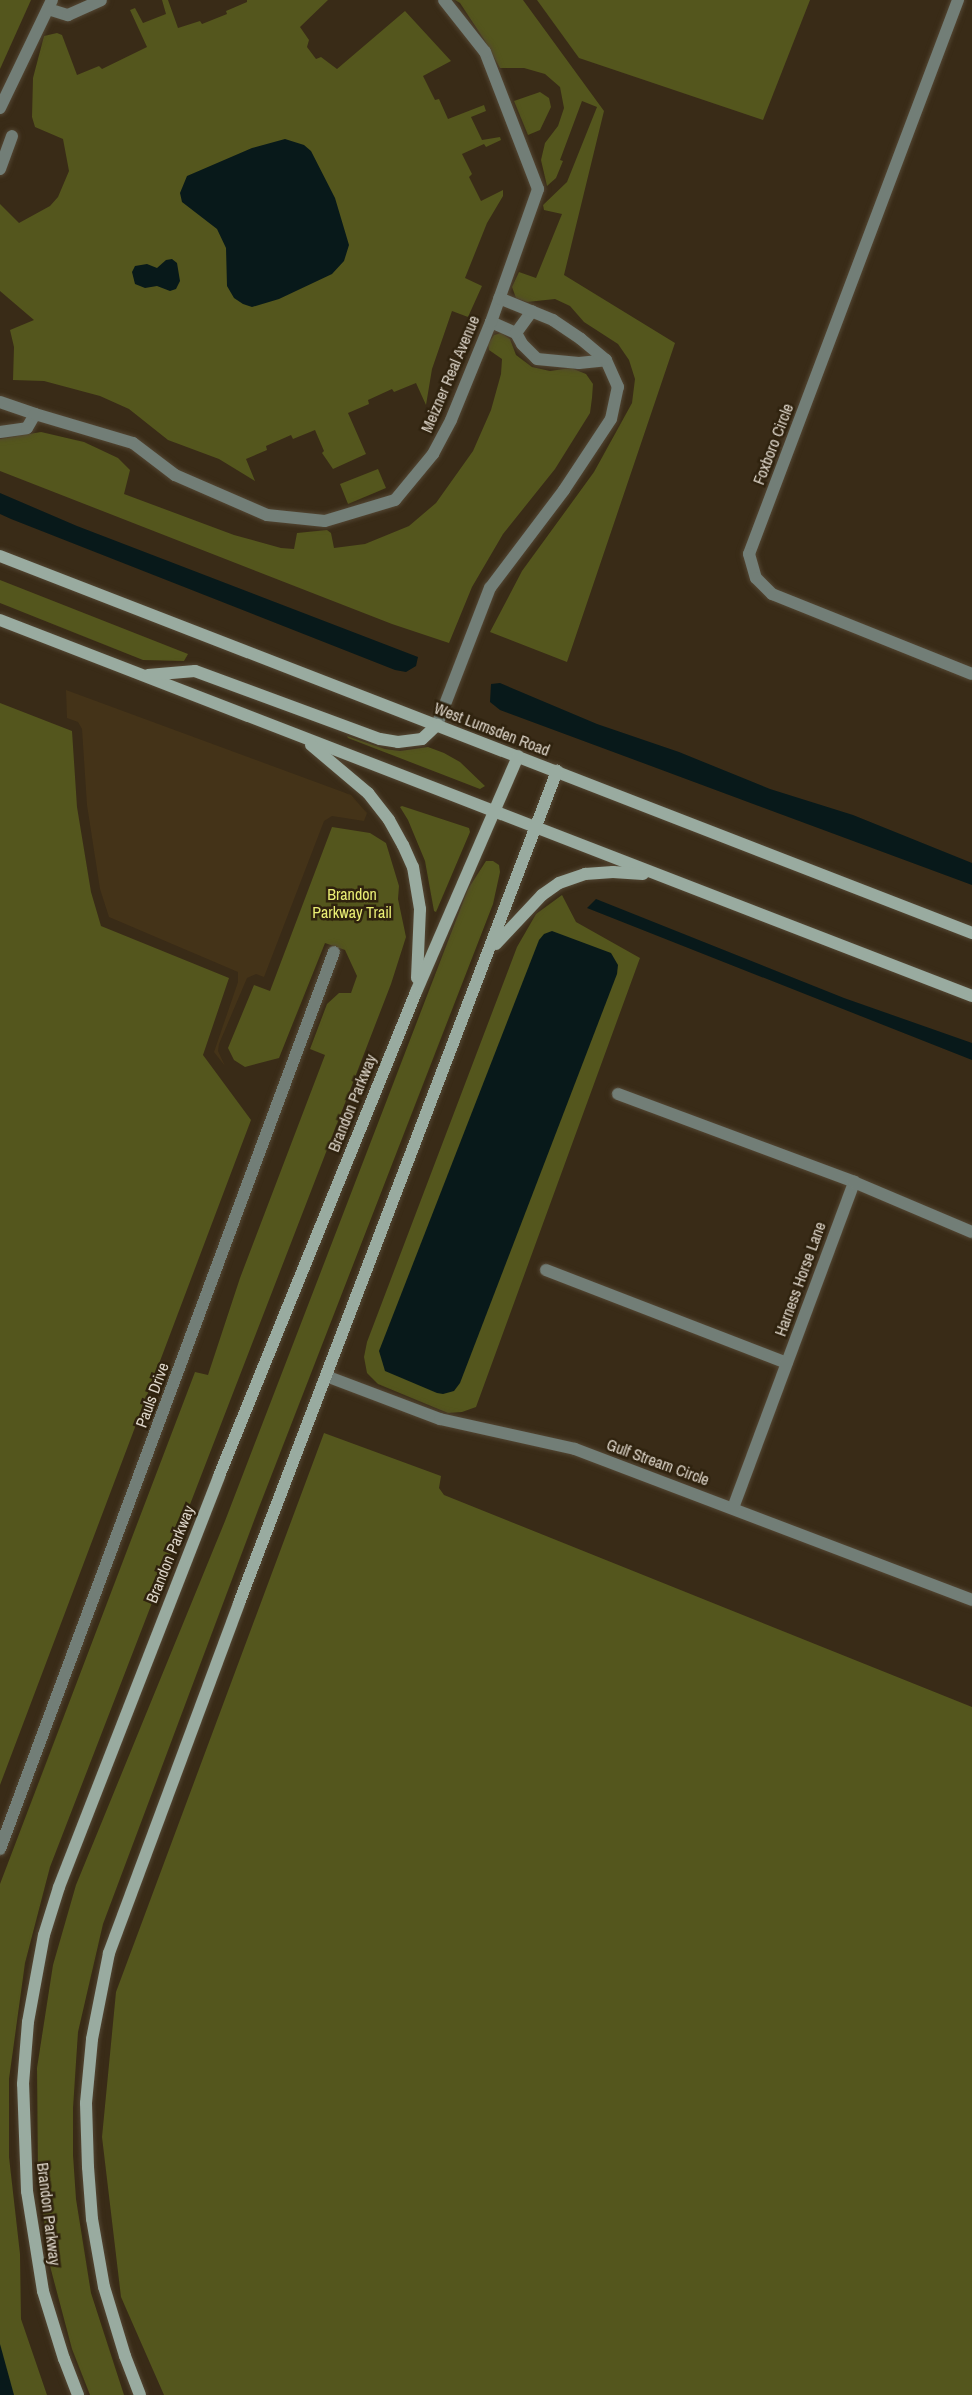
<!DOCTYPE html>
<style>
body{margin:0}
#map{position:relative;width:972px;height:2395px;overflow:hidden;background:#392b17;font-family:"Archivo Narrow",sans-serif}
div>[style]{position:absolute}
.built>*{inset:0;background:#443318}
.green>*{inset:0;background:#54561d}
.water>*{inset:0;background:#08191a}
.roads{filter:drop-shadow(0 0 2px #534633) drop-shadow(0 0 2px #534633)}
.street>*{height:12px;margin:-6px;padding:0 6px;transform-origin:6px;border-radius:6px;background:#727e77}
.secondary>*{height:12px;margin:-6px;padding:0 6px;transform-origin:6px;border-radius:6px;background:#99aba0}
span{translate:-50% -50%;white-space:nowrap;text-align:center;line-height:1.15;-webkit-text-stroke:5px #2f220e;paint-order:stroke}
.street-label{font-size:16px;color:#ddd5c9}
.park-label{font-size:16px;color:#e9ed74}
</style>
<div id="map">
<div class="built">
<i style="clip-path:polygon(66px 690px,351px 795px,367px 813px,364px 821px,332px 816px,324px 821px,264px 977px,256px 974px,247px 978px,219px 1044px,218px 1051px,225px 1066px,214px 1052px,238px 982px,238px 972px,109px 917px,100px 889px,87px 805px,82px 729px,78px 722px,67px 718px)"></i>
</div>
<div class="green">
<i style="clip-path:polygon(0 0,31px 0,0 69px)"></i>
<i style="clip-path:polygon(162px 0,168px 0,178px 28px,200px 21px,202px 24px,227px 14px,226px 11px,247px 2px,247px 0,328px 0,300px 27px,309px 40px,307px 47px,316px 59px,321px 57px,337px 69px,405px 11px,451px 61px,423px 76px,435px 100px,439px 99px,448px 119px,484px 105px,486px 111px,471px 117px,482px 140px,500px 137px,501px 140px,486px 147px,484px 144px,462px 154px,472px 174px,469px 177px,481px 201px,503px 190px,503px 196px,487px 223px,465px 278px,482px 286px,468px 317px,452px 311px,432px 369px,426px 405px,416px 383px,394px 392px,392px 389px,368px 400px,369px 404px,348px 413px,366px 454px,333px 469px,322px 453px,324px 451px,315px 430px,293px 439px,291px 435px,266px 446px,267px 450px,246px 459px,255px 481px,219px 459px,168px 440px,129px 409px,100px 396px,44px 381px,13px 380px,14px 347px,10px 330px,34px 320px,0 291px,0 204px,19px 223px,50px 206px,58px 197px,69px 171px,63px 139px,35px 127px,32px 117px,33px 78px,44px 36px,57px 33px,62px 35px,77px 75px,99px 66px,102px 69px,147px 47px,130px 10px,135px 8px,143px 23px,166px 14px)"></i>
<i style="clip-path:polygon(455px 0,523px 0,604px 111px,564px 275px,675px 343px,567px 662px,490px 632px,522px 571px,594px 472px,632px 403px,635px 379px,629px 360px,618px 344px,584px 322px,570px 306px,555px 299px,527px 302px,516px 298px,512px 287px,519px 272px,536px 278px,562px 214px,544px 210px,543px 205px,567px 182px,597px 107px,582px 101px,560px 160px,563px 161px,556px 178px,547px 186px,541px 160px,545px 143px,558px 126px,564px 108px,560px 87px,545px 74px,524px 68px,500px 68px,485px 41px,460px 3px)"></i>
<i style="clip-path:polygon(537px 0,810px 0,763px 120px,579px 58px)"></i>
<i style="clip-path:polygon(540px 92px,549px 98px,551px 107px,540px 130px,528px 135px,514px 101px)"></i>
<i style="clip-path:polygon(501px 333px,510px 339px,516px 355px,532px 367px,550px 371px,571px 368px,586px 374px,593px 384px,592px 398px,590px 413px,555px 469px,503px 534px,472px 587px,449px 643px,392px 624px,0 471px,0 439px,41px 432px,84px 442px,118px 458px,130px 470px,124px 494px,234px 535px,281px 548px,294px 549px,297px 533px,327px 530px,331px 533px,334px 548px,365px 544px,409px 526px,436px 503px,473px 451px,491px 410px,501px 374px,502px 359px,489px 350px,488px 344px,494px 335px)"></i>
<i style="clip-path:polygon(378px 469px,386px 488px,348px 504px,340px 484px)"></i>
<i style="clip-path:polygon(0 580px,188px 654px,184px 661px,143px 660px,0 603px)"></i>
<i style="clip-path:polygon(0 703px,72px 731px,77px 807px,91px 892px,101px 926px,229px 978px,203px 1055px,251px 1120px,0 1785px)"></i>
<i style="clip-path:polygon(347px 736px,385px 749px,400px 751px,428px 747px,444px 753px,460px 762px,485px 786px,480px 789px,348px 738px)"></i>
<i style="clip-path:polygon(402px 806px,469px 828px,470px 832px,436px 912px,434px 911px,425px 861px,408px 820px,400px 807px)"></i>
<i style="clip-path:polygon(332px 827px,370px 833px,386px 843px,399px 886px,398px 899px,406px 937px,391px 984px,50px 1867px,25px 1963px,9px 2079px,9px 2157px,20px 2254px,21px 2319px,47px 2395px,0 2395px,0 1884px,195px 1372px,208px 1375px,240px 1278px,325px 1055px,310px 1049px,327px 1004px,339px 993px,351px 993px,357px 976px,345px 950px,325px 943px,279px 1058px,245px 1067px,234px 1060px,228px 1048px,254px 985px,270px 991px)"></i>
<i style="clip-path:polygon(486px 861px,493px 861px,499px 865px,500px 872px,493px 904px,258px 1510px,103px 1924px,78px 2032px,73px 2108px,73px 2155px,76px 2199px,91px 2293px,124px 2395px,90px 2395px,72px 2349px,50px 2266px,38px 2174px,37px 2068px,53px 1965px,76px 1885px,225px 1521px,468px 889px)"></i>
<i style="clip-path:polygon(562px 895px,576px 922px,640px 958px,476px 1407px,462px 1412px,448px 1413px,378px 1384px,367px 1373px,364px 1357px,367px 1342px,517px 947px,536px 914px)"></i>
<i style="clip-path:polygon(324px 1433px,441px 1476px,439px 1488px,444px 1495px,972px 1707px,972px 2395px,164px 2395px,121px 2297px,102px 2137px,116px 1992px)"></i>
</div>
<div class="water">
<i style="clip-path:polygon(285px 139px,304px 145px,311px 151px,335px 198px,349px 245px,344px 261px,332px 274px,279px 299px,252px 307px,243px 304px,234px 298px,227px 286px,226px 248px,217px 229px,182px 202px,180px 193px,187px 176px,252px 148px)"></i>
<i style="clip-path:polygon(172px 259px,177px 263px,180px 281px,176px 289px,170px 291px,157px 286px,145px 288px,135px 284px,132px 272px,135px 266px,147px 264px,157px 268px,166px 260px)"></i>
<i style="clip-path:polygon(0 493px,77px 526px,418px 657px,416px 666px,406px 672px,395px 670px,11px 519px,0 514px)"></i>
<i style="clip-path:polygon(500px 683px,597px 724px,679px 752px,770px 789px,853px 815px,972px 863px,972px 885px,500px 710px,490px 702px,491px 684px)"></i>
<i style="clip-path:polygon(596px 899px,844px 998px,972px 1043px,972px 1060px,587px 908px)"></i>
<i style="clip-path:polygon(552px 931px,611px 953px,618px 965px,617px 974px,460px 1383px,454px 1391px,443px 1394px,437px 1393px,385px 1371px,379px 1351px,539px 940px,544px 934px)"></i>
<i style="clip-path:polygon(0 2344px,14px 2395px,0 2395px)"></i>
</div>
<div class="roads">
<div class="street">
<i style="left:958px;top:0;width:592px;rotate:110.67deg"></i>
<i style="left:749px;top:554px;width:25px;rotate:74deg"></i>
<i style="left:756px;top:578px;width:23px;rotate:45deg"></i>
<i style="left:772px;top:594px;width:215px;rotate:21.8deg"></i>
<i style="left:48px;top:9px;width:21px;rotate:17deg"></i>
<i style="left:68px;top:15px;width:36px;rotate:-24deg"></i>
<i style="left:0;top:108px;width:120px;rotate:-64.3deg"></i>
<i style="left:0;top:169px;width:35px;rotate:-70deg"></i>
<i style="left:491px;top:322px;width:27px;rotate:24deg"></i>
<i style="left:516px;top:333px;width:13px;rotate:61deg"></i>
<i style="left:522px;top:344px;width:21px;rotate:45deg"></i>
<i style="left:537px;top:359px;width:42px;rotate:5.4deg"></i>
<i style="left:579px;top:363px;width:27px;rotate:-6deg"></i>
<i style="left:516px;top:333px;width:27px;rotate:-54deg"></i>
<i style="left:0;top:402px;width:37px;rotate:19deg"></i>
<i style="left:0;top:432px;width:27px;rotate:-8deg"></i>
<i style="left:27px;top:428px;width:16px;rotate:-60deg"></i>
<i style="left:35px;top:414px;width:102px;rotate:16.5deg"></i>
<i style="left:133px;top:443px;width:53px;rotate:37.3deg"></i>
<i style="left:175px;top:475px;width:100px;rotate:23.5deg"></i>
<i style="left:267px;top:515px;width:58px;rotate:5.9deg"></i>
<i style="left:325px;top:521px;width:73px;rotate:-16.7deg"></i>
<i style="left:395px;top:500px;width:60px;rotate:-50.4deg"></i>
<i style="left:433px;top:454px;width:38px;rotate:-62deg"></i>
<i style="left:451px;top:420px;width:106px;rotate:-67.8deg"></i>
<i style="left:491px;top:322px;width:141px;rotate:-70.5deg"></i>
<i style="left:538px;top:189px;width:147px;rotate:-111.1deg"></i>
<i style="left:485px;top:52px;width:66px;rotate:-128.3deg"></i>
<i style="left:437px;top:725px;width:147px;rotate:-68.9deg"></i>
<i style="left:490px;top:588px;width:123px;rotate:-52.9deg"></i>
<i style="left:564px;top:490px;width:85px;rotate:-56.5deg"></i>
<i style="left:611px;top:419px;width:33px;rotate:-78deg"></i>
<i style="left:618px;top:387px;width:30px;rotate:-114deg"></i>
<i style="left:606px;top:360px;width:33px;rotate:-140deg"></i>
<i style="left:581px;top:339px;width:34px;rotate:-146deg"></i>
<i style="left:553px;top:320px;width:58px;rotate:-157.8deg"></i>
<i style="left:618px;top:1094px;width:252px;rotate:20.4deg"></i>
<i style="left:546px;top:1270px;width:258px;rotate:21.1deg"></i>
<i style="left:326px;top:1376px;width:122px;rotate:20.7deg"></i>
<i style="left:440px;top:1419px;width:138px;rotate:12.5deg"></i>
<i style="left:575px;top:1449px;width:425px;rotate:20.8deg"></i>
<i style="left:733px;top:1508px;width:348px;rotate:-69.6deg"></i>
<i style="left:854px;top:1182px;width:128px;rotate:23deg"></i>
<i style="left:0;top:1849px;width:957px;rotate:-69.58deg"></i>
</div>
<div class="secondary">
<i style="left:0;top:556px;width:1043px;rotate:21.2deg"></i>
<i style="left:0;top:620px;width:1042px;rotate:21.15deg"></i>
<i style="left:148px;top:675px;width:47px;rotate:-4.9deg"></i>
<i style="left:195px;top:671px;width:197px;rotate:20.2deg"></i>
<i style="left:380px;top:739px;width:18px;rotate:9deg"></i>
<i style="left:398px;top:742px;width:24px;rotate:-7deg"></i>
<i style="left:422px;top:739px;width:21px;rotate:-43deg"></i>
<i style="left:311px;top:745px;width:75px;rotate:40.1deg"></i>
<i style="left:368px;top:793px;width:34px;rotate:52deg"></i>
<i style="left:389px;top:820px;width:29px;rotate:61deg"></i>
<i style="left:403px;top:845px;width:24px;rotate:66deg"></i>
<i style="left:413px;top:867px;width:43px;rotate:80.5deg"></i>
<i style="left:420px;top:909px;width:69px;rotate:92.5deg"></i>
<i style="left:496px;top:944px;width:67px;rotate:-46.8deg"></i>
<i style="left:542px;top:895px;width:21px;rotate:-35deg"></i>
<i style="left:559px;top:883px;width:28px;rotate:-19deg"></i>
<i style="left:585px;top:874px;width:28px;rotate:-4deg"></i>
<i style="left:613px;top:872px;width:30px;rotate:4deg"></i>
<i style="left:78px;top:2395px;width:39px;rotate:-111deg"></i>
<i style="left:64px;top:2359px;width:71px;rotate:-107.2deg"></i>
<i style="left:43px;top:2291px;width:101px;rotate:-99.1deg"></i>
<i style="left:27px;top:2191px;width:107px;rotate:-92.1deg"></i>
<i style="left:23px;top:2084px;width:62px;rotate:-85.4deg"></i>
<i style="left:28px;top:2022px;width:88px;rotate:-79.6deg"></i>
<i style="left:44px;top:1935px;width:50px;rotate:-72.6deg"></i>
<i style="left:59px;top:1887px;width:441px;rotate:-68.7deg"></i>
<i style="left:219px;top:1476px;width:523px;rotate:-67.85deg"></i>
<i style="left:416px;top:992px;width:257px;rotate:-66.6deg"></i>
<i style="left:140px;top:2395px;width:42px;rotate:-111deg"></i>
<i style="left:125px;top:2356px;width:72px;rotate:-106.9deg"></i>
<i style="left:104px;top:2287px;width:69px;rotate:-100deg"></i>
<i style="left:92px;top:2219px;width:52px;rotate:-94.4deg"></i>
<i style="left:88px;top:2167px;width:64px;rotate:-91.8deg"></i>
<i style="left:86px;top:2103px;width:64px;rotate:-84.6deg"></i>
<i style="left:92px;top:2039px;width:88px;rotate:-78.8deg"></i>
<i style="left:109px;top:1953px;width:373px;rotate:-69.6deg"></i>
<i style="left:239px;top:1603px;width:891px;rotate:-69.08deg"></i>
</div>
</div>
<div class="street-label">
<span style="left:450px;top:374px;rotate:-67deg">Meizner Real Avenue</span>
<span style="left:773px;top:444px;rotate:-69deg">Foxboro Circle</span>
<span style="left:492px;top:729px;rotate:21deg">West Lumsden Road</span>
<span style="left:352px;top:1103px;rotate:-68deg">Brandon Parkway</span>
<span style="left:800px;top:1279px;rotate:-70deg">Harness Horse Lane</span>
<span style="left:152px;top:1395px;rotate:-70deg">Pauls Drive</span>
<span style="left:658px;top:1462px;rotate:20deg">Gulf Stream Circle</span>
<span style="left:170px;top:1554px;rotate:-68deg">Brandon Parkway</span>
<span style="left:49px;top:2214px;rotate:83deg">Brandon Parkway</span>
</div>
<div class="park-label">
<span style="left:352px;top:903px">Brandon<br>Parkway Trail</span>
</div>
</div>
